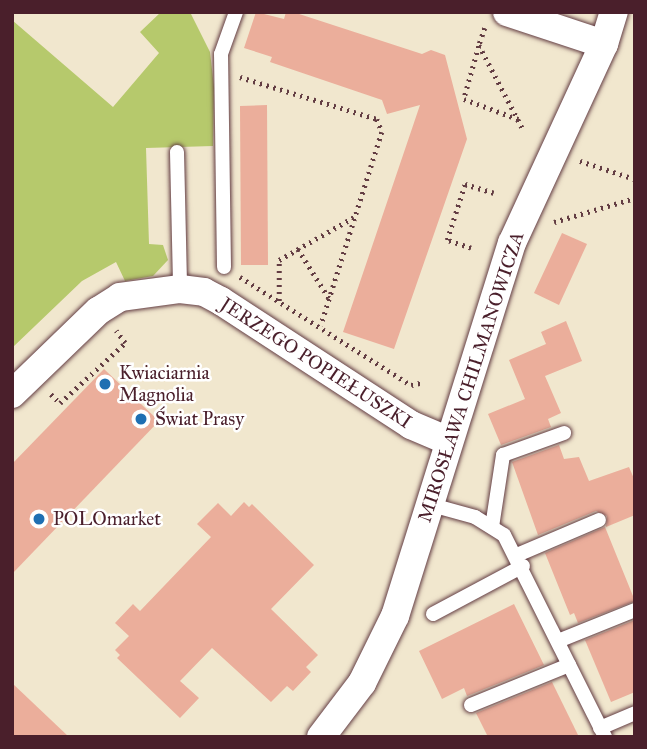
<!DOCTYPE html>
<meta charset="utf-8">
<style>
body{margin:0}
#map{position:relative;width:647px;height:749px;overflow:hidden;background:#f1e7ce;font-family:"IM FELL Great Primer",serif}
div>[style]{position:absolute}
.green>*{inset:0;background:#b6c96c}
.building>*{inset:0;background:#ebae9b}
.path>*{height:4.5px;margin-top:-2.25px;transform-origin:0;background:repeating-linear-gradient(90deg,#633d43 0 2px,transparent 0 7px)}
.roads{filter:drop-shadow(0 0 2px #633d43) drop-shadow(0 0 2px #633d43)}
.service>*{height:14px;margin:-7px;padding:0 7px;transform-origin:7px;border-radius:7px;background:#fff}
.minor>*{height:28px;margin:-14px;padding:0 14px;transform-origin:14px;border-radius:14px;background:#fff}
.dots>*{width:19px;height:19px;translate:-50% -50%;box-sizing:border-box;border:4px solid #fff;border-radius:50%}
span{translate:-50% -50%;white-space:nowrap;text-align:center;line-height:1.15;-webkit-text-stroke:5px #fff;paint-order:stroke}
.street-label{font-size:19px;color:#4a1f2b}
.poi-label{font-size:19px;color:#4a1f2b}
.left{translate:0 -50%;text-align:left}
.frame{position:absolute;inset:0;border:14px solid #4a1f2b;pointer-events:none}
</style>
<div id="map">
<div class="green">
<i style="clip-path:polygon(161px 12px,190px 12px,210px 52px,214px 87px,213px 146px,146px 148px,149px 244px,163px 245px,168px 260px,153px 276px,125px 281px,116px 262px,82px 281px,12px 348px,12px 20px,113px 107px,159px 53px,140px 32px)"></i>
</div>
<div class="building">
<i style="clip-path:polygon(256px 12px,284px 19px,286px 12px,293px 12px,422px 54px,431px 50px,445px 55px,467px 139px,394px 349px,343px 332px,420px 105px,387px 114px,382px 100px,270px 62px,272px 57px,244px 48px)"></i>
<i style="clip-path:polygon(267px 105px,268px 265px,241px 265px,240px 106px)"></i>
<i style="clip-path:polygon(562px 233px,587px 244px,559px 305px,534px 293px)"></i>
<i style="clip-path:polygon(566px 321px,582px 361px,545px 376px,561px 413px,548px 419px,551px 427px,501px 445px,488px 414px,525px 399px,509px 360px,546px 344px,541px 332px)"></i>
<i style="clip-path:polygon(104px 369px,159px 421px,12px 574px,12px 464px)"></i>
<i style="clip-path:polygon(559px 445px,564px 459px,579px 457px,589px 481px,629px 467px,635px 481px,635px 515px,606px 527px,607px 516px,596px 511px,538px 535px,512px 462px)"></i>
<i style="clip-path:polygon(244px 502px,249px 507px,252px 504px,314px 565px,271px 609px,318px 655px,306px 667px,311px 672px,293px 691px,287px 686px,271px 702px,212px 648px,180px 681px,199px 698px,180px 718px,117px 658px,120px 655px,115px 650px,129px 636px,115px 623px,133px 604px,140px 611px,211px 537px,197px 524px,218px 503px,231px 516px)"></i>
<i style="clip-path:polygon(605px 527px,635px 601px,578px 623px,574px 613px,570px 615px,545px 553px)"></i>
<i style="clip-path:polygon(514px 604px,544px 665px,467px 696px,464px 688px,442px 699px,419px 651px)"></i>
<i style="clip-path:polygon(635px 620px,635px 692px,611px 702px,585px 640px)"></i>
<i style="clip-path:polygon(552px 682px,579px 737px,488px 737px,476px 713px)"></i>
<i style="clip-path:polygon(12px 683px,69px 737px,12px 737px)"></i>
</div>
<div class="path">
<i style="left:485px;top:28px;width:18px;rotate:109deg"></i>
<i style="left:479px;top:45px;width:97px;rotate:62.4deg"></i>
<i style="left:479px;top:46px;width:55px;rotate:105.8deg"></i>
<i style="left:464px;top:99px;width:58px;rotate:20.3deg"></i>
<i style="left:240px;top:77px;width:143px;rotate:17deg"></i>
<i style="left:377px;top:119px;width:14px;rotate:69deg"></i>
<i style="left:382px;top:132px;width:203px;rotate:107.5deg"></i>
<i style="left:580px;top:161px;width:58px;rotate:18.1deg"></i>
<i style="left:554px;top:222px;width:84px;rotate:-16.5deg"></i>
<i style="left:471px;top:248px;width:25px;rotate:-162deg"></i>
<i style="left:447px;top:240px;width:59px;rotate:-72.2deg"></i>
<i style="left:465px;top:184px;width:30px;rotate:17deg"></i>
<i style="left:298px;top:249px;width:58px;rotate:57.7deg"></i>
<i style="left:240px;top:277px;width:202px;rotate:32.3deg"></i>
<i style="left:411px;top:385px;width:13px;rotate:-13deg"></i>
<i style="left:279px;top:301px;width:41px;rotate:-90deg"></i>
<i style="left:279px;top:260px;width:86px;rotate:-29.8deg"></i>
<i style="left:51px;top:394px;width:13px;rotate:45deg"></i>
<i style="left:60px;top:403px;width:88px;rotate:-42.7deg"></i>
<i style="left:125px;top:343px;width:15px;rotate:-127deg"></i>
</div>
<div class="roads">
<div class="service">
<i style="left:177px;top:152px;width:137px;rotate:88.7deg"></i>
<i style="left:224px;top:267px;width:213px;rotate:-90.8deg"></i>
<i style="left:221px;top:54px;width:45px;rotate:-70.3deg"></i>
<i style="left:428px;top:504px;width:49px;rotate:15.5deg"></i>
<i style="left:475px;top:517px;width:34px;rotate:32deg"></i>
<i style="left:504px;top:535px;width:226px;rotate:63.4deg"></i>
<i style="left:492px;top:527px;width:73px;rotate:-81.3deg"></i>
<i style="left:503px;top:455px;width:65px;rotate:-19.8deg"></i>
<i style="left:517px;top:555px;width:89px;rotate:-23.1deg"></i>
<i style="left:433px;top:614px;width:102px;rotate:-28.1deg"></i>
<i style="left:558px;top:641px;width:83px;rotate:-21.9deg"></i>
<i style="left:471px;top:705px;width:106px;rotate:-22.2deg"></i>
<i style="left:600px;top:728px;width:38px;rotate:-23deg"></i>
</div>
<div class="minor">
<i style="left:507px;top:12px;width:102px;rotate:18.3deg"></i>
<i style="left:12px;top:394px;width:120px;rotate:-44deg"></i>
<i style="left:98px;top:311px;width:26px;rotate:-32deg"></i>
<i style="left:120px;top:297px;width:61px;rotate:-7.6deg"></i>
<i style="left:180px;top:289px;width:24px;rotate:7deg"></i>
<i style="left:204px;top:292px;width:19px;rotate:28deg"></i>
<i style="left:221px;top:301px;width:227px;rotate:33.1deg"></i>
<i style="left:411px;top:425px;width:39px;rotate:23deg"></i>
<i style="left:321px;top:737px;width:68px;rotate:-52.8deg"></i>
<i style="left:362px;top:683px;width:75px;rotate:-63.8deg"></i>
<i style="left:395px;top:616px;width:391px;rotate:-72.6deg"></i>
<i style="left:512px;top:243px;width:219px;rotate:-65.2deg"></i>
<i style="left:604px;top:44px;width:34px;rotate:-73deg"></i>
</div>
</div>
<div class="dots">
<i style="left:105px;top:384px;background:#1f6fb2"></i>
<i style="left:141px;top:419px;background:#1f6fb2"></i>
<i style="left:39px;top:519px;background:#1f6fb2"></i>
</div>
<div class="street-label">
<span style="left:316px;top:363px;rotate:33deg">JERZEGO POPIEŁUSZKI</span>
<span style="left:471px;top:377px;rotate:-72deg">MIROSŁAWA CHILMANOWICZA</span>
</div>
<div class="poi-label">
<span class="left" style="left:119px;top:384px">Kwiaciarnia<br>Magnolia</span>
<span class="left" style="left:155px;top:419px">Świat Prasy</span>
<span class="left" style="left:53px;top:519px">POLOmarket</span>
</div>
<div class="frame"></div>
</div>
